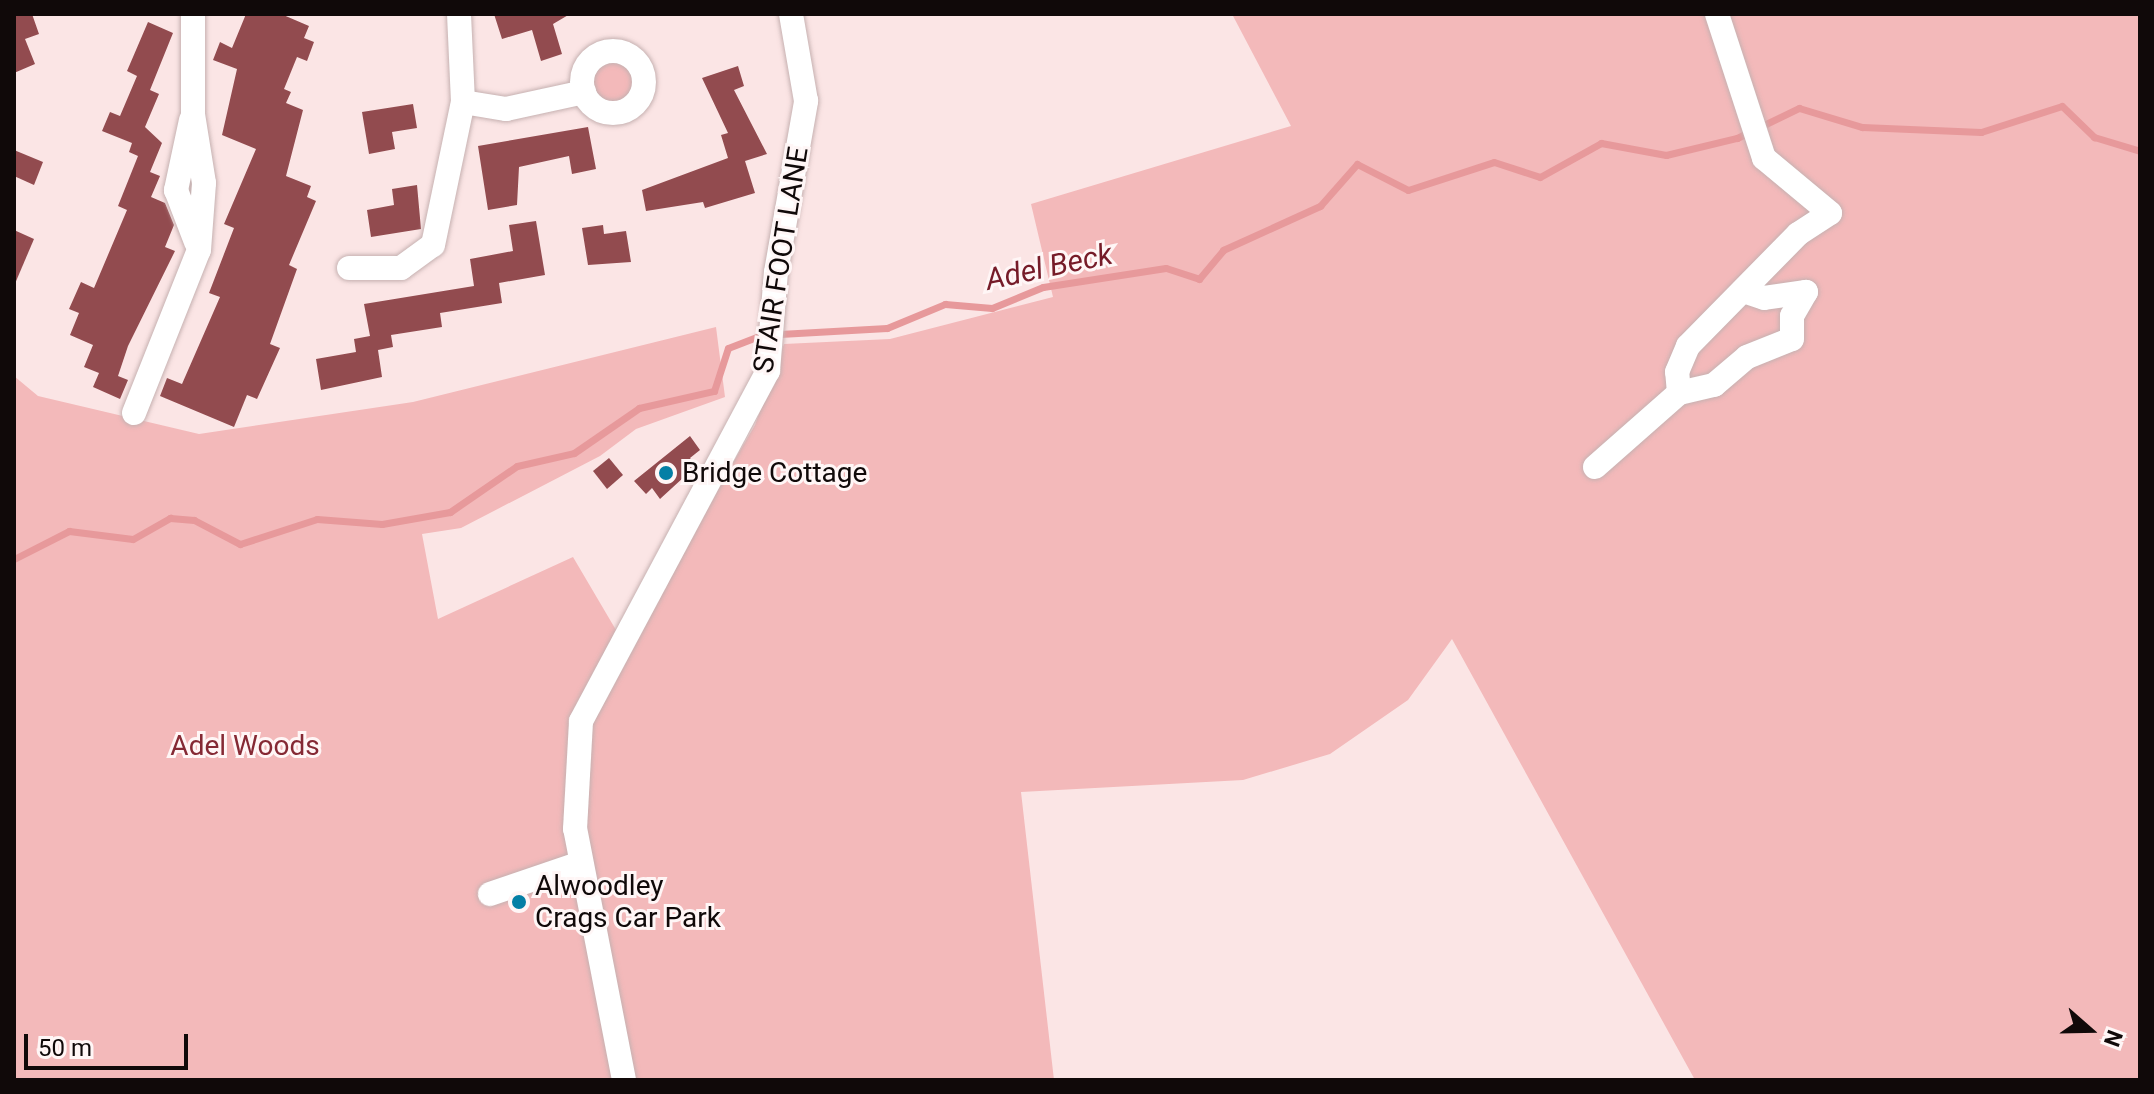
<!DOCTYPE html>
<style>
body{margin:0}
#map{position:relative;width:2154px;height:1094px;overflow:hidden;background:#fbe5e5;font-family:Roboto,sans-serif}
div>[style]{position:absolute}
.green>*{inset:0;background:#f3b9ba}
.round{border-radius:50%}
.stream>*{height:7px;margin:-3.5px;padding:0 3.5px;transform-origin:3.5px;border-radius:3.5px;background:#e7999b}
.building>*{inset:0;background:#924b4f}
.roads{filter:drop-shadow(0 0 2px #c6b1b1) drop-shadow(0 0 2px #c6b1b1)}
.minor>*{height:24px;margin:-12px;padding:0 12px;transform-origin:12px;border-radius:12px;background:#fff}
.minor>.ring{margin:-12px;padding:0;box-sizing:content-box;background:none;border:24px solid #fff;border-radius:50%}
.dots>*{width:22px;height:22px;translate:-50% -50%;box-sizing:border-box;border:4px solid #fff6f6;border-radius:50%}
span{translate:-50% -50%;white-space:nowrap;text-align:center;line-height:1.15;-webkit-text-stroke:6px #fff6f6;paint-order:stroke}
.street-label{font-size:28px;color:#100909}
.poi-label{font-size:28px;color:#100909}
.left{translate:0 -50%;text-align:left}
.park-label{font-size:28px;color:#852934}
.water-label{font-size:30px;color:#761b28;font-style:italic}
.frame{position:absolute;inset:0;border:16px solid #100909;pointer-events:none}
.north{position:absolute;left:2050px;top:990px;width:80px;height:80px;-webkit-text-stroke:6px #fff6f6;paint-order:stroke;rotate:110deg;font-size:22px;font-weight:700;line-height:32px;text-align:center;color:#100909}
.north::after{content:'';display:block;margin:auto;width:28px;height:36px;background:#100909;clip-path:polygon(50% 0,100% 100%,50% 72%,0 100%)}
.scale{position:absolute;left:24px;top:1034px;width:164px;height:36px;box-sizing:border-box;border:4px solid #100909;border-top:0;padding-left:10px;font-size:24px;line-height:28px;white-space:nowrap;color:#100909;-webkit-text-stroke:6px #fff6f6;paint-order:stroke}
</style>
<div id="map">
<div class="green">
<i style="clip-path:polygon(1232px 14px,2140px 14px,2140px 1080px,1695px 1080px,1452px 639px,1408px 700px,1330px 754px,1243px 780px,1021px 792px,1054px 1080px,14px 1080px,14px 376px,38px 396px,199px 434px,413px 402px,716px 327px,725px 397px,636px 429px,600px 456px,461px 528px,422px 534px,438px 619px,573px 557px,626px 647px,755px 425px,784px 344px,890px 339px,1053px 297px,1031px 204px,1291px 126px)"></i>
<i class="round" style="left:593px;top:62px;width:40px;height:40px"></i>
</div>
<div class="stream">
<i style="left:14px;top:559px;width:62px;rotate:-27deg"></i>
<i style="left:69px;top:531px;width:64px;rotate:7.1deg"></i>
<i style="left:133px;top:539px;width:43px;rotate:-29.6deg"></i>
<i style="left:170px;top:518px;width:24px;rotate:5deg"></i>
<i style="left:194px;top:520px;width:52px;rotate:27.6deg"></i>
<i style="left:240px;top:544px;width:81px;rotate:-18deg"></i>
<i style="left:317px;top:519px;width:65px;rotate:4.4deg"></i>
<i style="left:382px;top:524px;width:69px;rotate:-10deg"></i>
<i style="left:450px;top:512px;width:81px;rotate:-34.5deg"></i>
<i style="left:517px;top:466px;width:58px;rotate:-12.8deg"></i>
<i style="left:574px;top:453px;width:79px;rotate:-34.7deg"></i>
<i style="left:639px;top:408px;width:77px;rotate:-12.8deg"></i>
<i style="left:714px;top:391px;width:45px;rotate:-72deg"></i>
<i style="left:728px;top:348px;width:36px;rotate:-21deg"></i>
<i style="left:762px;top:335px;width:125px;rotate:-3.2deg"></i>
<i style="left:887px;top:328px;width:63px;rotate:-22.5deg"></i>
<i style="left:945px;top:304px;width:47px;rotate:4.9deg"></i>
<i style="left:992px;top:308px;width:55px;rotate:-22.4deg"></i>
<i style="left:1043px;top:287px;width:124px;rotate:-8.8deg"></i>
<i style="left:1166px;top:268px;width:35px;rotate:18deg"></i>
<i style="left:1199px;top:279px;width:38px;rotate:-50deg"></i>
<i style="left:1223px;top:250px;width:107px;rotate:-24.4deg"></i>
<i style="left:1320px;top:206px;width:56px;rotate:-48.6deg"></i>
<i style="left:1357px;top:164px;width:57px;rotate:27deg"></i>
<i style="left:1408px;top:190px;width:90px;rotate:-18deg"></i>
<i style="left:1494px;top:162px;width:48px;rotate:18.1deg"></i>
<i style="left:1540px;top:177px;width:70px;rotate:-29.1deg"></i>
<i style="left:1601px;top:143px;width:66px;rotate:10.5deg"></i>
<i style="left:1666px;top:155px;width:73px;rotate:-13.5deg"></i>
<i style="left:1737px;top:138px;width:69px;rotate:-25.8deg"></i>
<i style="left:1799px;top:108px;width:66px;rotate:16.8deg"></i>
<i style="left:1862px;top:127px;width:119px;rotate:2.4deg"></i>
<i style="left:1981px;top:132px;width:85px;rotate:-17.8deg"></i>
<i style="left:2062px;top:106px;width:45px;rotate:44.1deg"></i>
<i style="left:2094px;top:137px;width:48px;rotate:16.9deg"></i>
</div>
<div class="building">
<i style="clip-path:polygon(14px 14px,32px 14px,39px 34px,25px 39px,35px 64px,14px 73px)"></i>
<i style="clip-path:polygon(246px 14px,281px 14px,309px 26px,304px 38px,314px 42px,307px 61px,297px 57px,284px 89px,291px 92px,286px 103px,303px 110px,286px 176px,311px 186px,307px 197px,316px 201px,289px 265px,297px 269px,270px 344px,280px 348px,257px 399px,247px 395px,234px 427px,160px 396px,167px 378px,182px 384px,220px 297px,209px 293px,234px 228px,224px 224px,256px 149px,222px 135px,237px 69px,213px 60px,220px 42px,232px 48px)"></i>
<i style="clip-path:polygon(494px 14px,570px 14px,553px 24px,562px 54px,541px 61px,532px 30px,502px 39px)"></i>
<i style="clip-path:polygon(148px 22px,173px 33px,150px 90px,159px 94px,145px 127px,162px 143px,150px 172px,160px 176px,151px 197px,165px 203px,174px 225px,165px 247px,175px 251px,128px 346px,118px 376px,128px 380px,120px 399px,93px 387px,99px 373px,84px 367px,93px 345px,70px 335px,79px 313px,69px 309px,81px 282px,94px 288px,127px 210px,118px 206px,138px 156px,129px 152px,132px 143px,102px 131px,110px 112px,120px 116px,137px 76px,127px 71px)"></i>
<i style="clip-path:polygon(738px 66px,744px 86px,734px 90px,767px 154px,745px 161px,755px 193px,705px 208px,703px 202px,646px 211px,642px 190px,728px 158px,721px 135px,728px 133px,702px 78px)"></i>
<i style="clip-path:polygon(413px 104px,417px 128px,392px 132px,395px 149px,369px 154px,362px 112px)"></i>
<i style="clip-path:polygon(588px 127px,596px 169px,572px 174px,569px 156px,519px 167px,517px 205px,488px 210px,478px 146px)"></i>
<i style="clip-path:polygon(14px 150px,43px 162px,34px 185px,14px 176px)"></i>
<i style="clip-path:polygon(417px 185px,421px 229px,371px 237px,367px 210px,394px 205px,392px 189px)"></i>
<i style="clip-path:polygon(536px 221px,545px 275px,499px 283px,502px 303px,440px 313px,442px 327px,391px 335px,393px 347px,378px 350px,382px 377px,321px 390px,316px 359px,356px 352px,354px 339px,370px 336px,364px 304px,474px 286px,470px 259px,513px 251px,509px 225px)"></i>
<i style="clip-path:polygon(603px 225px,604px 234px,626px 231px,631px 262px,588px 265px,582px 228px)"></i>
<i style="clip-path:polygon(14px 230px,34px 239px,14px 286px)"></i>
<i style="clip-path:polygon(690px 436px,700px 450px,690px 458px,696px 466px,660px 499px,652px 488px,646px 494px,634px 481px)"></i>
<i style="clip-path:polygon(609px 458px,623px 475px,607px 489px,593px 471px)"></i>
</div>
<div class="roads">
<div class="minor">
<i style="left:459px;top:14px;width:88px;rotate:87.4deg"></i>
<i style="left:463px;top:102px;width:44px;rotate:9.2deg"></i>
<i style="left:506px;top:109px;width:80px;rotate:-12.3deg"></i>
<i class="ring" style="left:582px;top:51px;width:38px;height:38px"></i>
<i style="left:191px;top:120px;width:72px;rotate:102.1deg"></i>
<i style="left:176px;top:190px;width:56px;rotate:69deg"></i>
<i style="left:349px;top:268px;width:52px"></i>
<i style="left:401px;top:268px;width:39px;rotate:-36deg"></i>
<i style="left:433px;top:245px;width:146px;rotate:-78.2deg"></i>
<i style="left:1679px;top:393px;width:36px;rotate:-13deg"></i>
<i style="left:1714px;top:385px;width:43px;rotate:-40.3deg"></i>
<i style="left:1747px;top:357px;width:48px;rotate:-21.8deg"></i>
<i style="left:1792px;top:339px;width:23px;rotate:-90deg"></i>
<i style="left:1792px;top:316px;width:28px;rotate:-60deg"></i>
<i style="left:1806px;top:292px;width:42px;rotate:171.9deg"></i>
<i style="left:1764px;top:298px;width:21px;rotate:-161deg"></i>
<i style="left:134px;top:413px;width:175px;rotate:-68.3deg"></i>
<i style="left:199px;top:250px;width:67px;rotate:-85.7deg"></i>
<i style="left:204px;top:183px;width:70px;rotate:-99.1deg"></i>
<i style="left:193px;top:114px;width:100px;rotate:-90deg"></i>
<i style="left:1595px;top:467px;width:112px;rotate:-41.4deg"></i>
<i style="left:1679px;top:393px;width:21px;rotate:-95deg"></i>
<i style="left:1677px;top:372px;width:28px;rotate:-67deg"></i>
<i style="left:1688px;top:346px;width:157px;rotate:-45.5deg"></i>
<i style="left:1798px;top:234px;width:38px;rotate:-33deg"></i>
<i style="left:1830px;top:213px;width:86px;rotate:-140.2deg"></i>
<i style="left:1764px;top:158px;width:151px;rotate:-108.1deg"></i>
<i style="left:490px;top:894px;width:96px;rotate:-18.8deg"></i>
<i style="left:624px;top:1080px;width:256px;rotate:-101deg"></i>
<i style="left:575px;top:829px;width:108px;rotate:-86.8deg"></i>
<i style="left:581px;top:721px;width:397px;rotate:-61.9deg"></i>
<i style="left:768px;top:371px;width:99px;rotate:-85.4deg"></i>
<i style="left:776px;top:272px;width:174px;rotate:-80deg"></i>
<i style="left:806px;top:101px;width:88px;rotate:-99.8deg"></i>
</div>
</div>
<div class="dots">
<i style="left:666px;top:473px;background:#047fa5"></i>
<i style="left:519px;top:902px;background:#047fa5"></i>
</div>
<div class="street-label">
<span style="left:781px;top:260px;rotate:-81deg">STAIR FOOT LANE</span>
</div>
<div class="poi-label">
<span class="left" style="left:682px;top:473px">Bridge Cottage</span>
<span class="left" style="left:535px;top:902px">Alwoodley<br>Crags Car Park</span>
</div>
<div class="park-label">
<span style="left:245px;top:746px">Adel Woods</span>
</div>
<div class="water-label">
<span style="left:1049px;top:267px;rotate:-12deg">Adel Beck</span>
</div>
<div class="frame"></div>
<div class="north">N</div>
<div class="scale">50 m</div>
</div>
